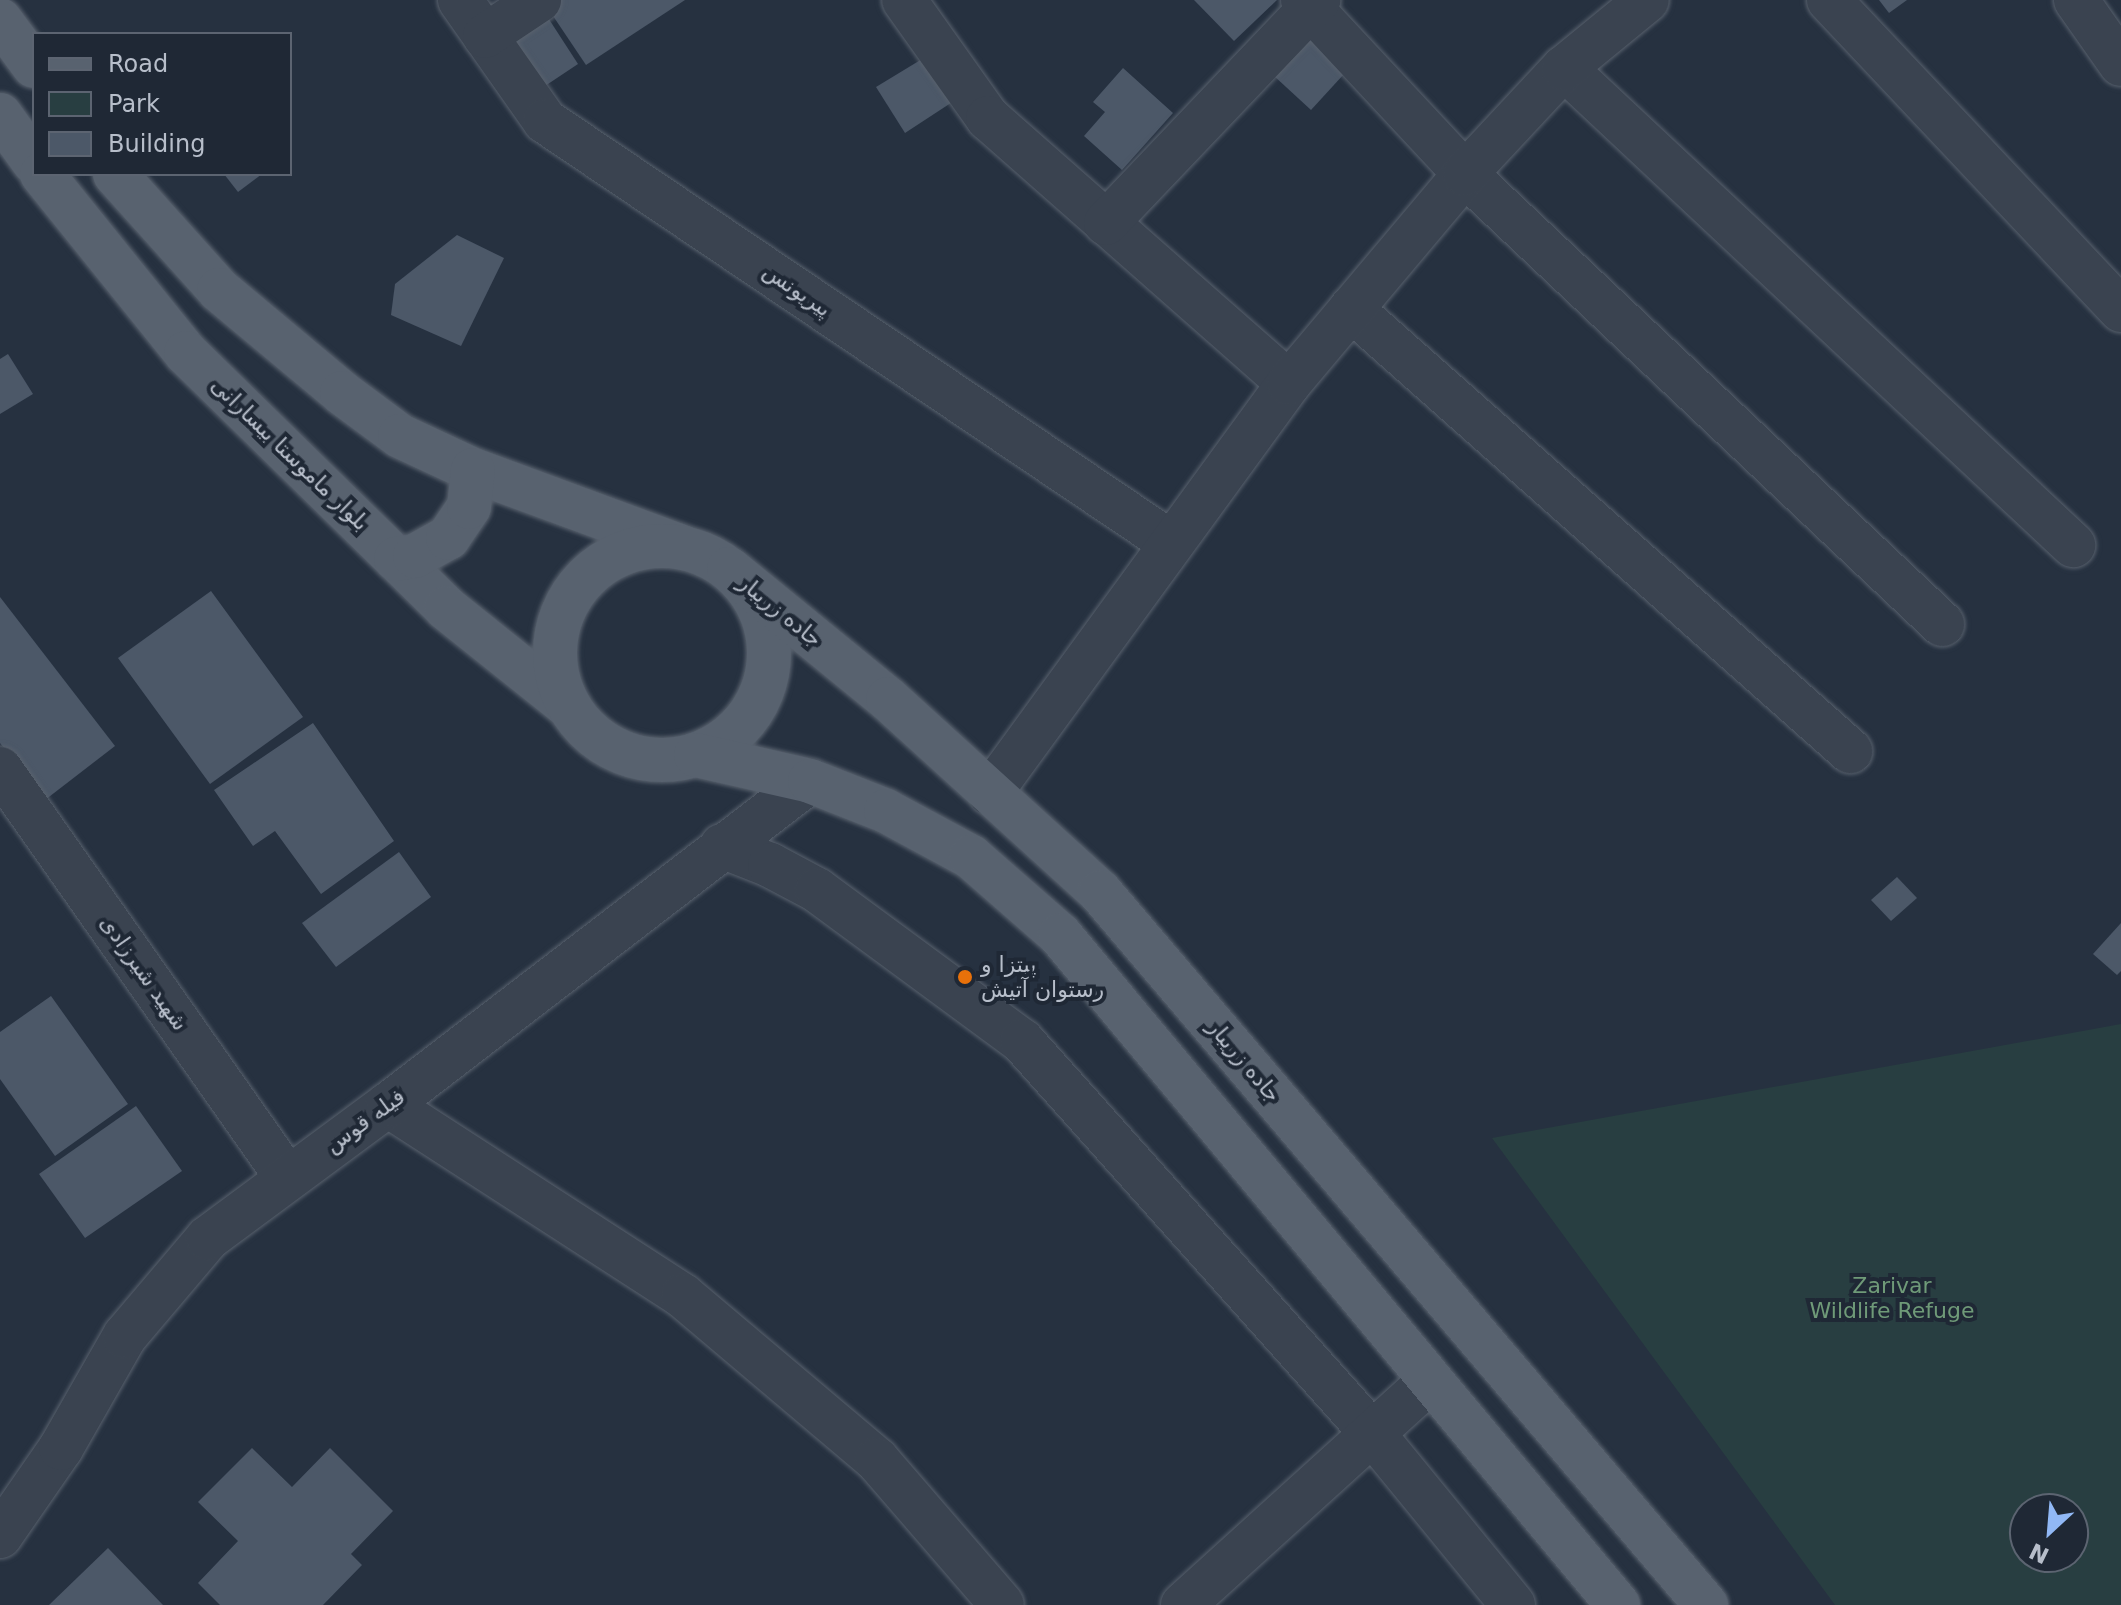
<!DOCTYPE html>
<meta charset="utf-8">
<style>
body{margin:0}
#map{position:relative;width:2121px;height:1605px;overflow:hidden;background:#263140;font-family:"DejaVu Sans",Cairo,sans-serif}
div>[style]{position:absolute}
.green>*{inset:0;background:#283e41}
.building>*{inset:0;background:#4c5868}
.roads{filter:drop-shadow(0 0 2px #58616d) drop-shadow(0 0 2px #58616d)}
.minor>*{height:44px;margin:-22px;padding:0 22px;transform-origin:22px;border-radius:22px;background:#3a4350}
.major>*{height:44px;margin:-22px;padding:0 22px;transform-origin:22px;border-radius:22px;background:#58626f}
.major>.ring{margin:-22px;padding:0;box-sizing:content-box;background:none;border:44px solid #58626f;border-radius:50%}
.dots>*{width:22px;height:22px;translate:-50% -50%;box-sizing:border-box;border:4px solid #1f2835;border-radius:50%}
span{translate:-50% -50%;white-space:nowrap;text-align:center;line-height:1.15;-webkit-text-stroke:8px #1f2835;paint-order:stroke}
.street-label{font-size:22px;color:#b7beca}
.poi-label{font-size:22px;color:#b7beca}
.left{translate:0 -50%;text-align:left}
.park-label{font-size:22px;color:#6f9a78}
.legend{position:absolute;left:32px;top:32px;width:260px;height:144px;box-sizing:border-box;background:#1f2835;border:2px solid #5c6471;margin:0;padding:10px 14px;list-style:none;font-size:24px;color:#b7beca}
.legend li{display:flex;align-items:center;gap:16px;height:40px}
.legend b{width:40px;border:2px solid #5c6471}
.north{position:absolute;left:2009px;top:1493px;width:80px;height:80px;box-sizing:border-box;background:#1f2835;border:2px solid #5c6471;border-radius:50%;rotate:206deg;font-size:22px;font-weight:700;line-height:32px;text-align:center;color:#b7beca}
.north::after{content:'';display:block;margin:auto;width:28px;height:36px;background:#91b8f5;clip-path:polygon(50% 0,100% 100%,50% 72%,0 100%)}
</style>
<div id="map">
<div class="green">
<i style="clip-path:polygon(evenodd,2121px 1024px,2121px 1605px,1835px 1605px,1492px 1138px,2121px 1024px,2025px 1509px,2073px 1509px,2073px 1557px,2025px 1557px,2025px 1509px)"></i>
</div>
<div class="building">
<i style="clip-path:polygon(551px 0,685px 0,586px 65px,545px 4px)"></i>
<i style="clip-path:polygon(1194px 0,1277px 0,1234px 41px)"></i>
<i style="clip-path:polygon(1879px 0,1907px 0,1889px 13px)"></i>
<i style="clip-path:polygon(543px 10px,578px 64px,545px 86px,509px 32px)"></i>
<i style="clip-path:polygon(1305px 15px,1355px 62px,1311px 110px,1260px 63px)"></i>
<i style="clip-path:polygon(932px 53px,960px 97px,905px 133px,876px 87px)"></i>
<i style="clip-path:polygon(1123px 68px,1173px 113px,1122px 170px,1084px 136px,1105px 112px,1093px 102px)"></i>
<i style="clip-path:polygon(224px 174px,262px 174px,238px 192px)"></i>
<i style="clip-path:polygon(457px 235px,504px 258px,461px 346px,391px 315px,395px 284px)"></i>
<i style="clip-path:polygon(8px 354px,33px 394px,0 414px,0 359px)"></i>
<i style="clip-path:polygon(211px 591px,303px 717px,210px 784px,118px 658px)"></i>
<i style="clip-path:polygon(0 597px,115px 746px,45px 800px,0 743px)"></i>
<i style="clip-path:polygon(313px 723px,394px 841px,321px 894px,275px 831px,253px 846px,214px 790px)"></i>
<i style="clip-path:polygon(399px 852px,431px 897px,336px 967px,302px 923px)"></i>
<i style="clip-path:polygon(1897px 877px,1917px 898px,1891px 921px,1871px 900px)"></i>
<i style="clip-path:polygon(2121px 923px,2121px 971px,2117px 975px,2093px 954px)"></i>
<i style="clip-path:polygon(51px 996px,128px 1104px,55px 1156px,0 1079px,0 1032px)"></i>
<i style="clip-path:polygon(136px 1106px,182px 1171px,85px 1238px,39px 1174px)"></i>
<i style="clip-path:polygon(252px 1448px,292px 1487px,330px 1448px,393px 1511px,351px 1554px,362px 1565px,323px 1605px,220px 1605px,198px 1583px,238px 1541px,198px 1502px)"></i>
<i style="clip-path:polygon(108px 1548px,163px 1605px,49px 1605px)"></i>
</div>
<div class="roads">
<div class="minor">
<i style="left:460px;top:0;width:148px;rotate:54.9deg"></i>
<i style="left:545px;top:121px;width:755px;rotate:33.98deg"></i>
<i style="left:904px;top:0;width:145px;rotate:54.6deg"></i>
<i style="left:988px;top:118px;width:401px;rotate:41.4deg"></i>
<i style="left:1303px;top:0;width:238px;rotate:47deg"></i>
<i style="left:1465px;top:174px;width:656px;rotate:43.33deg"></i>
<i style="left:1829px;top:0;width:426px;rotate:46.7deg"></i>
<i style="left:2076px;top:0;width:78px;rotate:54.9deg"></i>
<i style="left:485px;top:36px;width:65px;rotate:-33.7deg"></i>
<i style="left:1564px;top:68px;width:698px;rotate:43.14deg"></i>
<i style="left:1106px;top:223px;width:308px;rotate:-46.4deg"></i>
<i style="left:1351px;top:309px;width:667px;rotate:41.53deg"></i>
<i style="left:0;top:769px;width:500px;rotate:54.9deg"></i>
<i style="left:990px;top:793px;width:507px;rotate:-53.9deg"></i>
<i style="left:1289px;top:383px;width:273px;rotate:-49.9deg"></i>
<i style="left:1465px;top:174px;width:145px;rotate:-47deg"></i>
<i style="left:1564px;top:68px;width:107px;rotate:-39.3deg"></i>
<i style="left:722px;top:846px;width:52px;rotate:21.6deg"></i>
<i style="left:770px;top:865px;width:53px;rotate:28deg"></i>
<i style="left:817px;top:890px;width:255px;rotate:36.4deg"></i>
<i style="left:1022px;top:1041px;width:527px;rotate:48.23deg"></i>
<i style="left:1373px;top:1434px;width:221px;rotate:50.7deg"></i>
<i style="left:388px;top:1105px;width:351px;rotate:32.9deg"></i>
<i style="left:683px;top:1296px;width:254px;rotate:40.2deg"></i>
<i style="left:877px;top:1460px;width:191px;rotate:49.2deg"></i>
<i style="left:0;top:1536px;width:107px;rotate:-55.3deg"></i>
<i style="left:61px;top:1448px;width:129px;rotate:-60.3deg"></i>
<i style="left:125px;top:1336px;width:128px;rotate:-49.7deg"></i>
<i style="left:208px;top:1238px;width:224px;rotate:-36.5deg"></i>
<i style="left:388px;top:1105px;width:532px;rotate:-37.52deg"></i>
<i style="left:1183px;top:1605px;width:332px;rotate:-42.2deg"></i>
</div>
<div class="major">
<i style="left:0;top:20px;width:57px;rotate:53.5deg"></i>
<i style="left:0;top:115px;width:58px;rotate:54.1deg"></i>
<i style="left:42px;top:174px;width:230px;rotate:51.2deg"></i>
<i style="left:186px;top:353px;width:364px;rotate:44.4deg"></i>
<i style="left:446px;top:608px;width:155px;rotate:38.7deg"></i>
<i style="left:115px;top:174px;width:156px;rotate:48.1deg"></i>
<i style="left:219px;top:290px;width:160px;rotate:39.9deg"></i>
<i style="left:342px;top:393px;width:72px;rotate:36.6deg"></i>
<i style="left:400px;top:436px;width:81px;rotate:25deg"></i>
<i style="left:473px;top:470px;width:226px;rotate:20.2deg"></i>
<i class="ring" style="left:555px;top:546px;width:170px;height:170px"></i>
<i style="left:396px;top:559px;width:19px;rotate:-9deg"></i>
<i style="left:415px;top:556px;width:38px;rotate:-29deg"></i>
<i style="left:448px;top:538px;width:37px;rotate:-56deg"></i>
<i style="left:469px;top:507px;width:37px;rotate:-84deg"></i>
<i style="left:729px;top:569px;width:205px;rotate:39.3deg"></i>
<i style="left:888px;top:699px;width:287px;rotate:42.3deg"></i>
<i style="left:1100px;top:892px;width:936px;rotate:49.64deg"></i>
<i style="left:696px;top:755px;width:117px;rotate:12.8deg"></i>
<i style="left:810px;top:781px;width:82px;rotate:21.5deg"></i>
<i style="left:886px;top:811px;width:97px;rotate:28.4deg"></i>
<i style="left:971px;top:857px;width:118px;rotate:41.2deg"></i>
<i style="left:1060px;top:935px;width:872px;rotate:50.21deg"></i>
</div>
</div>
<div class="dots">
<i style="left:965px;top:977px;background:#e8710a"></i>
</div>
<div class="street-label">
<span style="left:797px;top:290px;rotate:34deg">پیریونس</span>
<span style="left:290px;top:454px;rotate:44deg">بلوار ماموستا بیسارانی</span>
<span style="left:780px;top:611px;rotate:39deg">جاده زریبار</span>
<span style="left:144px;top:973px;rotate:55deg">شهید شیرزادی</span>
<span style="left:1244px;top:1061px;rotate:50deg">جاده زریبار</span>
<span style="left:365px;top:1121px;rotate:-36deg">فیله قوس</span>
</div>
<div class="poi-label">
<span class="left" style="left:981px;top:977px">پیتزا و<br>رستوان آتیش</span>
</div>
<div class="park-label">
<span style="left:1892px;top:1298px">Zarivar<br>Wildlife Refuge</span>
</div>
<ul class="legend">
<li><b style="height:10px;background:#58626f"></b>Road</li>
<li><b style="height:22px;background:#283e41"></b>Park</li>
<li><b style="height:22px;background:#4c5868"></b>Building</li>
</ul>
<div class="north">N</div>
</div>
